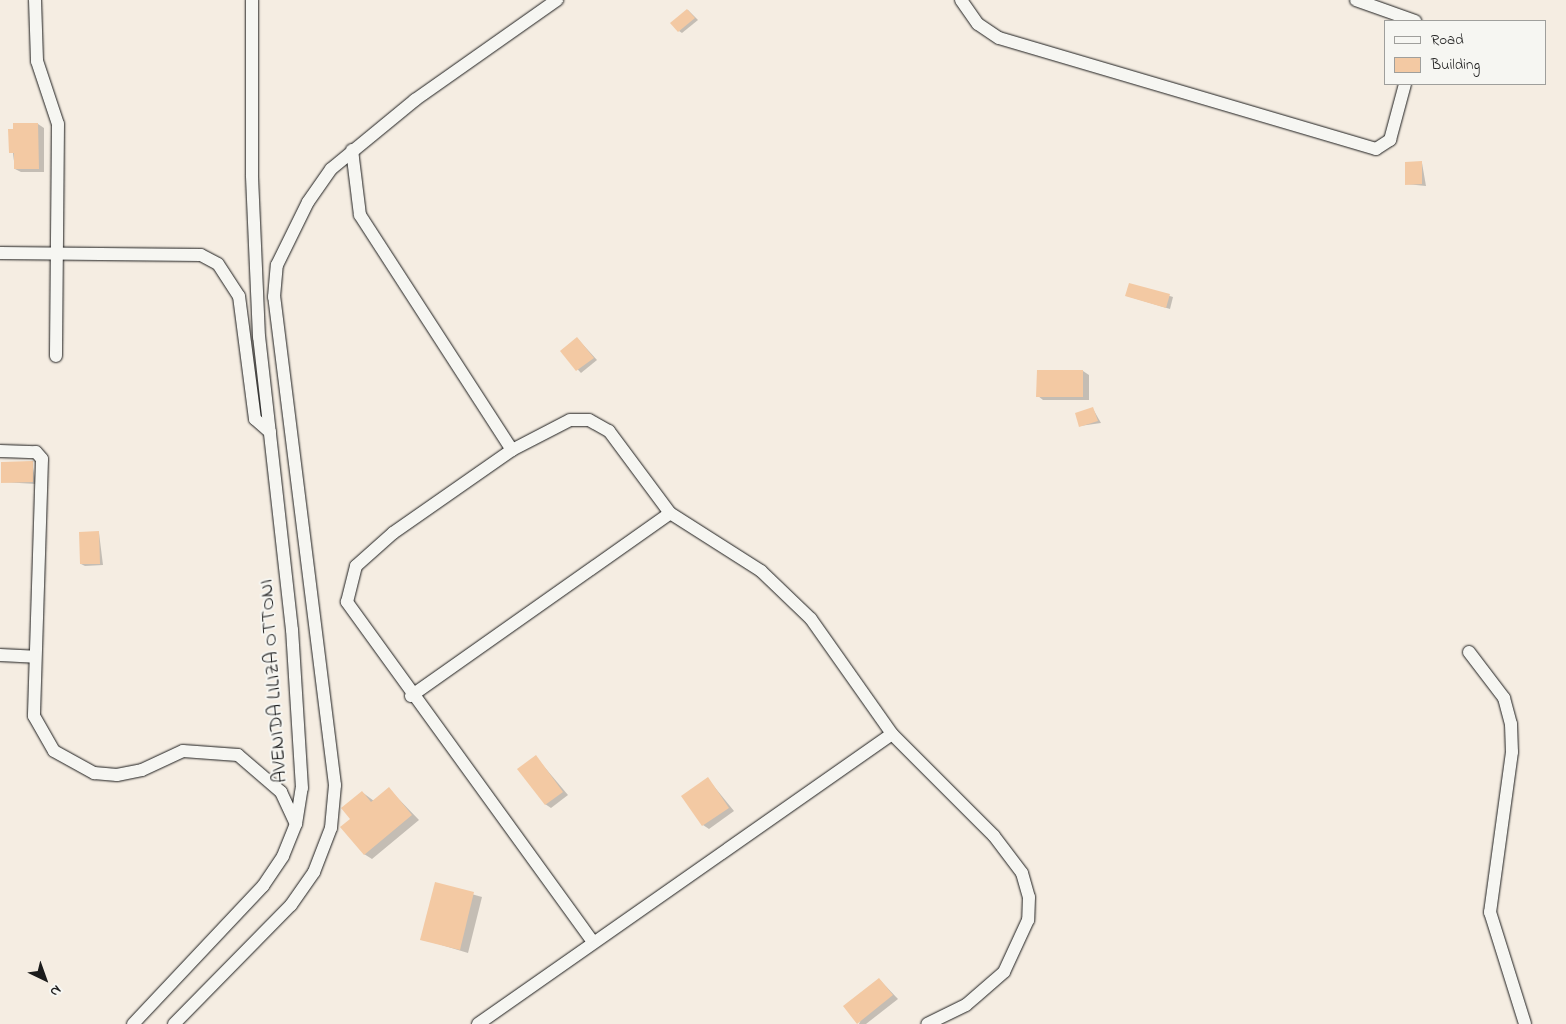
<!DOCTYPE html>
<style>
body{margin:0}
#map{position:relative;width:1566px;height:1024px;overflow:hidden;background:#f5ede2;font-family:"Indie Flower",sans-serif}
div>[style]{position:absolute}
.shadow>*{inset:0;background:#0003}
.building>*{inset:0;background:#f3c9a3}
.roads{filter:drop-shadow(0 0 1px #1c1c1c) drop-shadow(0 0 1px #1c1c1c)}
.minor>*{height:12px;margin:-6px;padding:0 6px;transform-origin:6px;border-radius:6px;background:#f6f6f2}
span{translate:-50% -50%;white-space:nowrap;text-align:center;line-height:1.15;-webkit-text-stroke:4px #f6f6f2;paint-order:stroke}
.street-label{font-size:20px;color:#1c1c1c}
.legend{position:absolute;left:1384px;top:20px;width:162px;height:65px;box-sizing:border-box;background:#f6f6f2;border:1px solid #9f9f9c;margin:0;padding:6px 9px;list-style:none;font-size:15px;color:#1c1c1c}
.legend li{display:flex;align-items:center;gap:10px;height:25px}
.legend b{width:25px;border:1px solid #9f9f9c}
.north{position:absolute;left:20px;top:954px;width:50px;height:50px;-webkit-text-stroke:4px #f6f6f2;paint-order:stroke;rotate:138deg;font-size:14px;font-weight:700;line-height:20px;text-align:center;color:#1c1c1c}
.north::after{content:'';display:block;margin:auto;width:18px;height:22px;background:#1c1c1c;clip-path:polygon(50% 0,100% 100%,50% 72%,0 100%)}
</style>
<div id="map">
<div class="shadow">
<i style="clip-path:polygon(688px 10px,698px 20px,682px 33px,679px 31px)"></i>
<i style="clip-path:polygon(38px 124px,44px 128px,44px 172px,21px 172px,15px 169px,10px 130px)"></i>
<i style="clip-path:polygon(1422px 163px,1426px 186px,1406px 184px)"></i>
<i style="clip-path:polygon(1130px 284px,1173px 297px,1170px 309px,1127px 296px)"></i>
<i style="clip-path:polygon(577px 338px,597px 360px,581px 373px,561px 351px)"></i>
<i style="clip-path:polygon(1038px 371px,1083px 371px,1089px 375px,1089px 400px,1043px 400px,1038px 396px)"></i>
<i style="clip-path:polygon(1093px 409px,1101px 423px,1080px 426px)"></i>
<i style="clip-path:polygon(32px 462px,36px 484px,2px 482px)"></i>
<i style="clip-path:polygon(99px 533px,103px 565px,85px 566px,81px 564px)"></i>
<i style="clip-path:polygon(536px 757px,568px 795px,551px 808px,545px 804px)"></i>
<i style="clip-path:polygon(708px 779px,734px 811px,709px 829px,703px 825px)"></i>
<i style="clip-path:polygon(389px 789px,419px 820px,372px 859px,364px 854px,351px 820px,362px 792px,374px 801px)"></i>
<i style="clip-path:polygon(436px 884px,482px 897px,468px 953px,422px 939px)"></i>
<i style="clip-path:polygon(879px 979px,898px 999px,866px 1024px,859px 1024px)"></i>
</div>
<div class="building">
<i style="clip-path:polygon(687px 9px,695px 18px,678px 32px,670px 23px)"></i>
<i style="clip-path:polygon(13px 123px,38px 123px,39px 169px,14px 169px,14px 153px,9px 153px,8px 129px,13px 129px)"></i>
<i style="clip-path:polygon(1422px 161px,1422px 184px,1405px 185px,1405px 162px)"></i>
<i style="clip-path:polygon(1129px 283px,1170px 294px,1166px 308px,1125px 296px)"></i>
<i style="clip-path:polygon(577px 337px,594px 358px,576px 371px,560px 351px)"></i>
<i style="clip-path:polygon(1037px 370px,1083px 370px,1083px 397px,1036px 397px)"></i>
<i style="clip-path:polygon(1093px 407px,1098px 421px,1079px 427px,1075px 413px)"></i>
<i style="clip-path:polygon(33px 461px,33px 482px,1px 483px,1px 462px)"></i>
<i style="clip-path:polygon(99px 531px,100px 564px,80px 564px,79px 532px)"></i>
<i style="clip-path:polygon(536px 755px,563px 792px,545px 805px,517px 769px)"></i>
<i style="clip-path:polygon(708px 777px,729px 808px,702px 826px,681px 796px)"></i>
<i style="clip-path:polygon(389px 787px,412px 815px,364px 855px,340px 827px,350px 819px,341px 808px,362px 791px,371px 802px)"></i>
<i style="clip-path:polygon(435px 882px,474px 892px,460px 950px,420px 940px)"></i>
<i style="clip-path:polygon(879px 978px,893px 995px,857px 1024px,843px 1006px)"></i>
</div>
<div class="roads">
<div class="minor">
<i style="left:35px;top:0;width:61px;rotate:88.1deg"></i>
<i style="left:37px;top:61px;width:66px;rotate:71.6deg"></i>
<i style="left:58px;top:124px;width:232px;rotate:90.5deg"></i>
<i style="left:961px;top:0;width:29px;rotate:55deg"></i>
<i style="left:978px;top:24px;width:25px;rotate:34deg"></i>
<i style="left:999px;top:38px;width:393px;rotate:16.4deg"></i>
<i style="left:1376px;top:149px;width:17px;rotate:-33deg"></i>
<i style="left:1390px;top:140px;width:58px;rotate:-75deg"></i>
<i style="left:1356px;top:0;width:63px;rotate:19.6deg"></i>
<i style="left:352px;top:150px;width:65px;rotate:83deg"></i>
<i style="left:360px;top:215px;width:280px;rotate:57.1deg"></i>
<i style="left:0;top:253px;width:201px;rotate:0.6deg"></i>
<i style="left:201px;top:255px;width:19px;rotate:28deg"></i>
<i style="left:218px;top:264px;width:38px;rotate:57deg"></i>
<i style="left:239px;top:296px;width:124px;rotate:82.6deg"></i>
<i style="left:255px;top:419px;width:20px;rotate:41deg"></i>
<i style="left:0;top:451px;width:36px;rotate:2deg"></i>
<i style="left:36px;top:452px;width:9px;rotate:49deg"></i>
<i style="left:42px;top:459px;width:257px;rotate:91.8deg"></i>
<i style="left:34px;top:716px;width:40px;rotate:60.3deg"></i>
<i style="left:54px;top:751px;width:46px;rotate:28.8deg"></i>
<i style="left:94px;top:773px;width:23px;rotate:5deg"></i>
<i style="left:117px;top:775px;width:25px;rotate:-11deg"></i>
<i style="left:142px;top:770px;width:45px;rotate:-24.9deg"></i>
<i style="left:183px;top:751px;width:55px;rotate:4.2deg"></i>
<i style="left:238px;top:755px;width:57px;rotate:40.7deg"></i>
<i style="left:281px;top:792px;width:35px;rotate:65deg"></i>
<i style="left:1469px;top:652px;width:58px;rotate:52.7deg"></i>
<i style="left:1504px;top:698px;width:27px;rotate:75deg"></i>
<i style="left:1511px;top:724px;width:28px;rotate:88deg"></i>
<i style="left:1512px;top:752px;width:162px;rotate:97.8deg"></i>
<i style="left:1490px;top:912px;width:117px;rotate:72.6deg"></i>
<i style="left:0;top:655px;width:35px;rotate:3deg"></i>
<i style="left:411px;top:696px;width:317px;rotate:-35.2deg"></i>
<i style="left:593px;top:942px;width:420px;rotate:-125.9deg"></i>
<i style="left:347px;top:602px;width:37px;rotate:-76deg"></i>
<i style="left:356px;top:566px;width:50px;rotate:-41.7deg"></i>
<i style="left:393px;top:533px;width:145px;rotate:-34.9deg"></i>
<i style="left:512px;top:450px;width:65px;rotate:-27.3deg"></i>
<i style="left:570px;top:420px;width:19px"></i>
<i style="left:589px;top:420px;width:23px;rotate:29deg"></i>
<i style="left:609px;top:431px;width:102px;rotate:53.4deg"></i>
<i style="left:670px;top:513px;width:108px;rotate:32.5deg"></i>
<i style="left:761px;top:571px;width:69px;rotate:43.8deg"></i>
<i style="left:811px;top:619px;width:141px;rotate:54.8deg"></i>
<i style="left:892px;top:734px;width:144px;rotate:45deg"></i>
<i style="left:994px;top:836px;width:46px;rotate:52.9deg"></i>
<i style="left:1022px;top:873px;width:25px;rotate:74deg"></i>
<i style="left:1029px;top:897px;width:23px;rotate:92deg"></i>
<i style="left:1028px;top:920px;width:57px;rotate:114.8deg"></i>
<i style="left:1004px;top:972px;width:50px;rotate:139deg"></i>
<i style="left:966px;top:1005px;width:43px;rotate:154deg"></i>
<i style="left:133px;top:1024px;width:190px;rotate:-46.7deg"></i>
<i style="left:263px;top:886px;width:36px;rotate:-56deg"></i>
<i style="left:283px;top:856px;width:35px;rotate:-68deg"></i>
<i style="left:296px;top:824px;width:36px;rotate:-81deg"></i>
<i style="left:302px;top:788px;width:158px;rotate:-93.6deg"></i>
<i style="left:292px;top:630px;width:295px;rotate:-96.4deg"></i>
<i style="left:259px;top:337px;width:162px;rotate:-92.5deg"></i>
<i style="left:252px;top:175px;width:175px;rotate:-90deg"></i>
<i style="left:174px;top:1024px;width:167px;rotate:-45.5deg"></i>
<i style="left:291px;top:905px;width:40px;rotate:-55.1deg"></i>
<i style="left:314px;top:872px;width:47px;rotate:-68.9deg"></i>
<i style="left:331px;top:828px;width:43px;rotate:-84.7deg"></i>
<i style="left:335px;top:785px;width:492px;rotate:-97.1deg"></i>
<i style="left:274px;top:297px;width:32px;rotate:-85deg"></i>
<i style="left:277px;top:265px;width:70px;rotate:-63.8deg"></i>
<i style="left:308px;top:202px;width:40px;rotate:-55.1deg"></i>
<i style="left:331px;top:169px;width:109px;rotate:-39.4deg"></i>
<i style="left:415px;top:100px;width:174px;rotate:-35.2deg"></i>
<i style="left:478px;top:1024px;width:505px;rotate:-35.01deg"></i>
</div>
</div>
<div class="street-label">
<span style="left:274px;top:681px;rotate:-94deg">AVENIDA LILIZA OTTONI</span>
</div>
<ul class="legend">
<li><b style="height:6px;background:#f6f6f2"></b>Road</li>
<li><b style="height:14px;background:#f3c9a3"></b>Building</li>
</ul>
<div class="north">N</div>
</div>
